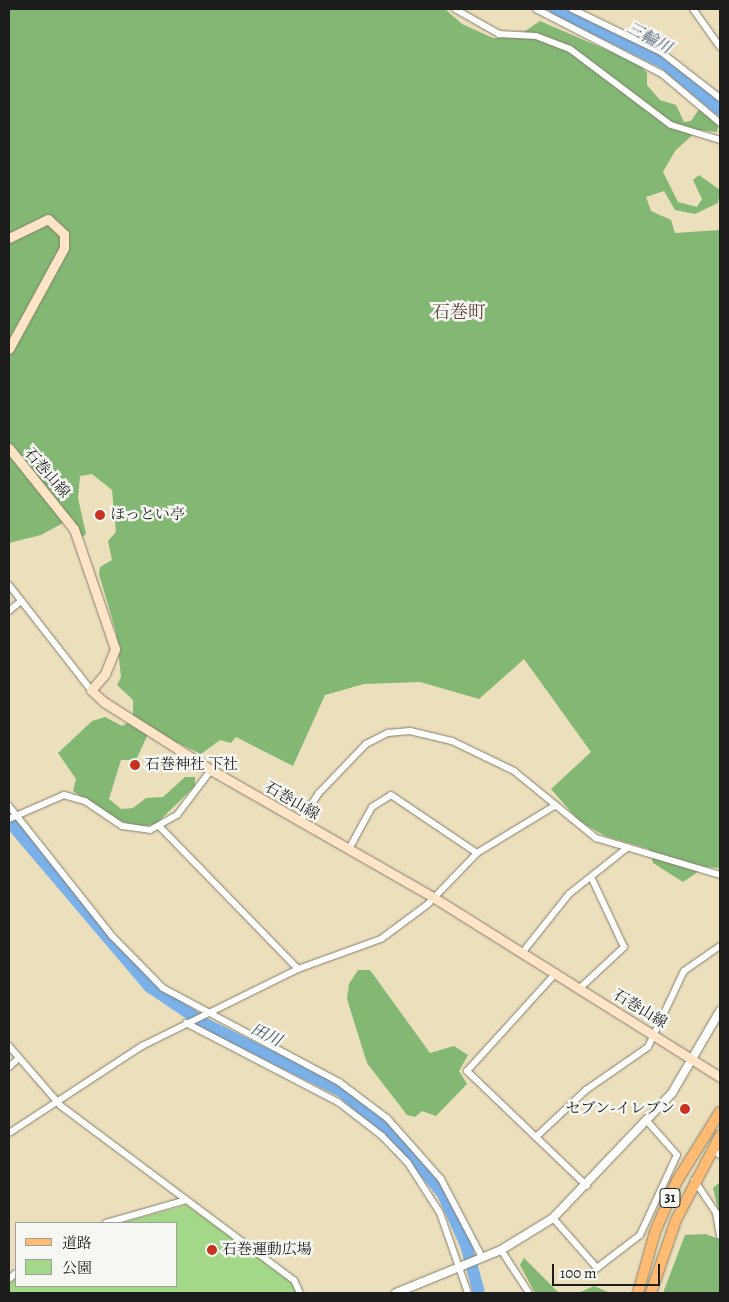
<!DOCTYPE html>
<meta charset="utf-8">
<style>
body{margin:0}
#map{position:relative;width:729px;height:1302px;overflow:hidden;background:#ebdfbc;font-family:Alegreya,"Noto Serif JP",serif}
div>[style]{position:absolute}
.green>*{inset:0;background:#a3d888}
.forest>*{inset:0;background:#82b874}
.river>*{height:12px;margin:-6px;padding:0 6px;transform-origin:6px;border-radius:6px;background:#7ab1e9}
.roads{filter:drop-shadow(0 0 1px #847e6c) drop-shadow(0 0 1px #847e6c)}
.minor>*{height:6px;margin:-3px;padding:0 3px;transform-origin:3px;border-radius:3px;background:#fff}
.tertiary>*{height:8px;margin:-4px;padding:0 4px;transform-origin:4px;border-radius:4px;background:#fff}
.secondary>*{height:9px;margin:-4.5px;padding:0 4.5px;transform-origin:4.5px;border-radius:4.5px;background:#ffe4c6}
.primary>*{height:10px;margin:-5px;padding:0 5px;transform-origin:5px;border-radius:5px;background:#ffbb71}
.dots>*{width:14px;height:14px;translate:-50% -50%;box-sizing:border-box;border:2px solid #f6f6f2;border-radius:50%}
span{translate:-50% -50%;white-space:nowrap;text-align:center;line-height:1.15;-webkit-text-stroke:5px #f6f6f2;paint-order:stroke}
.shield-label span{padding:1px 4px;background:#f6f6f2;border:1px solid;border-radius:4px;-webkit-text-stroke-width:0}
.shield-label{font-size:14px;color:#1c1c1c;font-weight:700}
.street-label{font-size:15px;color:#1c1c1c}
.poi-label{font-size:15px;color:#1c1c1c}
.left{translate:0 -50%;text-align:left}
.right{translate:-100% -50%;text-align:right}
.water-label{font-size:16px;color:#42586e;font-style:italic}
.quarter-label{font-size:18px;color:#61443b}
.frame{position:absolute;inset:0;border:10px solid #1c1c1c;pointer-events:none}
.legend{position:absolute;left:15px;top:1222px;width:162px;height:65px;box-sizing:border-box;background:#f6f6f2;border:1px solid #9f9f9c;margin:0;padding:6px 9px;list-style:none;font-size:15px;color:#1c1c1c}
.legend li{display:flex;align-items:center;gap:10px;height:25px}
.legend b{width:25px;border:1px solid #9f9f9c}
.scale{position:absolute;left:552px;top:1264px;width:108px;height:22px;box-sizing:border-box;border:2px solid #1c1c1c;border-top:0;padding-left:6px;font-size:15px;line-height:18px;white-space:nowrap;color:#1c1c1c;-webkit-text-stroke:4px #f6f6f2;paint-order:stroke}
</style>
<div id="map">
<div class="green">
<i style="clip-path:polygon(187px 1205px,292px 1282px,296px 1293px,9px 1293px,9px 1283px,16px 1278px,16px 1286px,176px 1286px,176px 1223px,121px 1223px)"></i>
</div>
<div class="forest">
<i style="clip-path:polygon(9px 9px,445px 9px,462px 24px,493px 38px,515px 38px,540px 21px,639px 64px,647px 73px,647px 85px,660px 100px,676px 105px,684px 122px,691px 121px,701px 106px,718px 126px,717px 132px,698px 130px,675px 151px,663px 172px,678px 202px,697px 207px,702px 199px,693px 180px,699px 175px,720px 190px,718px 203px,695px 214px,675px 210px,664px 191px,646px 197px,651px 211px,671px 220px,675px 233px,720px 230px,720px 868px,705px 867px,683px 882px,653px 863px,649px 849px,605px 836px,579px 821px,551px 789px,591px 752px,524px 659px,479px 699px,420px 682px,364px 684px,325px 695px,293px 766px,236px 737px,231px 743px,220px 740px,201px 754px,150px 730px,136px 760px,121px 760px,109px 799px,121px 809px,133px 808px,146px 798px,163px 797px,185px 777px,195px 777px,195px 786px,156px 824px,140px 827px,114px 819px,73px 791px,76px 779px,58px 753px,92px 721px,105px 717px,122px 726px,133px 720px,133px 700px,117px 685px,121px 677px,116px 632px,99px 574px,100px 567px,112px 560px,108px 541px,116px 532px,112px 490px,92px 474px,80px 476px,78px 498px,86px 534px,82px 537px,72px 518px,41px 535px,9px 543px)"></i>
<i style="clip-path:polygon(358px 970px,370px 970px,430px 1053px,454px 1046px,468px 1055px,459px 1071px,467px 1084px,436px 1116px,422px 1111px,415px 1117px,407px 1115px,367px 1063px,347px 999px,349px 984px)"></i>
<i style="clip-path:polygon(720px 1182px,720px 1218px,713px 1188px)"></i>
<i style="clip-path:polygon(705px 1234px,720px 1239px,720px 1293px,663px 1293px,685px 1235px)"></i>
<i style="clip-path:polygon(524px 1258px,559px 1293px,535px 1293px,520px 1265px)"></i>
<i style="clip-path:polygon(594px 1286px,610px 1293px,578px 1293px)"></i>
</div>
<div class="river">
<i style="left:555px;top:9px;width:122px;rotate:26.4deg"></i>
<i style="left:664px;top:63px;width:73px;rotate:40deg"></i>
<i style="left:9px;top:821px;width:218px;rotate:49.7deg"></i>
<i style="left:150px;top:987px;width:66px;rotate:33.9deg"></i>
<i style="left:205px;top:1024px;width:152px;rotate:26.2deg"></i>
<i style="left:341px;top:1091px;width:77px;rotate:40.3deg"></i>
<i style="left:400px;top:1141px;width:68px;rotate:50.9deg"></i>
<i style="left:443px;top:1194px;width:56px;rotate:65.7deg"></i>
<i style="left:466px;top:1245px;width:50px;rotate:74.8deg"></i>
</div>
<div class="roads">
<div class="minor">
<i style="left:455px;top:9px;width:51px;rotate:29.6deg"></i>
<i style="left:499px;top:34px;width:37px;rotate:3deg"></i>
<i style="left:536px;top:36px;width:36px;rotate:21deg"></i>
<i style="left:570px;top:49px;width:126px;rotate:37deg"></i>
<i style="left:671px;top:125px;width:51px;rotate:17deg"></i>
<i style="left:536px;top:9px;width:142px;rotate:27.3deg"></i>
<i style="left:662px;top:74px;width:76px;rotate:40.2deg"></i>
<i style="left:572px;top:9px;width:99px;rotate:25.8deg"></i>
<i style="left:661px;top:52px;width:75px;rotate:37.9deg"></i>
<i style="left:693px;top:9px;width:47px;rotate:54.6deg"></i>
<i style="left:9px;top:585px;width:133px;rotate:52deg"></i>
<i style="left:9px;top:611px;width:16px;rotate:-40deg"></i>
<i style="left:9px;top:806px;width:166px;rotate:51.6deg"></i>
<i style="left:112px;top:936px;width:73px;rotate:45.6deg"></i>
<i style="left:163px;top:988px;width:200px;rotate:28.1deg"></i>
<i style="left:339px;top:1082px;width:60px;rotate:36.9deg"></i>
<i style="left:387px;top:1118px;width:81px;rotate:48.5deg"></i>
<i style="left:441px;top:1179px;width:88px;rotate:62.3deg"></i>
<i style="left:9px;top:819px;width:60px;rotate:-23.6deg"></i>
<i style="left:64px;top:795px;width:22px;rotate:16deg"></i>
<i style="left:85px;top:801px;width:45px;rotate:34deg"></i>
<i style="left:122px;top:826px;width:28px;rotate:8deg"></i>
<i style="left:150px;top:830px;width:31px;rotate:-29deg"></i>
<i style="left:177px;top:815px;width:56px;rotate:-52.9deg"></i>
<i style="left:300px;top:822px;width:35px;rotate:-57deg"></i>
<i style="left:319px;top:793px;width:68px;rotate:-46.2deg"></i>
<i style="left:366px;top:744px;width:25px;rotate:-27deg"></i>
<i style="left:388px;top:733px;width:22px;rotate:-5deg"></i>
<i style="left:410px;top:731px;width:43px;rotate:13.4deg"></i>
<i style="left:452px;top:741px;width:69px;rotate:25.8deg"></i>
<i style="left:514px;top:771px;width:106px;rotate:39.3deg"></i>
<i style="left:596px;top:838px;width:129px;rotate:16.6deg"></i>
<i style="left:160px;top:827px;width:198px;rotate:45.8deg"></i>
<i style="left:349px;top:849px;width:48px;rotate:-61.3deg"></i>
<i style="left:372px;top:807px;width:22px;rotate:-32deg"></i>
<i style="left:391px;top:795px;width:104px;rotate:34deg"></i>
<i style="left:522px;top:953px;width:75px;rotate:-51.5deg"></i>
<i style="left:569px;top:894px;width:75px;rotate:-38.5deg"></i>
<i style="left:555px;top:974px;width:131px;rotate:132.2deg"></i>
<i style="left:467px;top:1071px;width:166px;rotate:43.8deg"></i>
<i style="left:579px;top:989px;width:62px;rotate:-43deg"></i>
<i style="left:624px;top:947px;width:77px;rotate:-115.2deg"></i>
<i style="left:186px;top:1023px;width:171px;rotate:27.5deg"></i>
<i style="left:338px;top:1102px;width:56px;rotate:37.7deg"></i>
<i style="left:382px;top:1136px;width:37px;rotate:46deg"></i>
<i style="left:408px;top:1163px;width:59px;rotate:57.4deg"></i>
<i style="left:440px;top:1213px;width:85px;rotate:70.7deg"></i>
<i style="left:9px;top:1046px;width:79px;rotate:49.1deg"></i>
<i style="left:61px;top:1106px;width:291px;rotate:36.8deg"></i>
<i style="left:294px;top:1280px;width:14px;rotate:65deg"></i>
<i style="left:9px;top:1067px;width:13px;rotate:-42deg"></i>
<i style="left:9px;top:1133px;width:159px;rotate:-33.2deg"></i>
<i style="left:142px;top:1046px;width:174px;rotate:-26.3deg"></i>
<i style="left:298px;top:969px;width:88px;rotate:-19.9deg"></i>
<i style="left:381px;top:939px;width:59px;rotate:-36.7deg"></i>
<i style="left:428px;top:904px;width:71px;rotate:-46.1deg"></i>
<i style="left:477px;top:853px;width:92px;rotate:-31.3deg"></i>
<i style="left:536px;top:1137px;width:69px;rotate:-43.2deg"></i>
<i style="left:586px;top:1090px;width:75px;rotate:-34.7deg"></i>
<i style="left:648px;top:1047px;width:84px;rotate:-64.7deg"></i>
<i style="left:684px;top:971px;width:44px;rotate:-34.8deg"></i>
<i style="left:712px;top:1149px;width:10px;rotate:37deg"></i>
<i style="left:694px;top:1180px;width:40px;rotate:56deg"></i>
<i style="left:716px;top:1213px;width:23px;rotate:80deg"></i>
<i style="left:553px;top:1218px;width:67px;rotate:48.7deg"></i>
<i style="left:597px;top:1268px;width:54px;rotate:-37.5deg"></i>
<i style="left:640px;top:1235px;width:88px;rotate:-65.2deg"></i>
<i style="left:677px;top:1155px;width:44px;rotate:-131.3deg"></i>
<i style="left:106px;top:1223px;width:84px;rotate:-15.9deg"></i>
<i style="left:501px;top:1250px;width:51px;rotate:56.9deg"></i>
<i style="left:9px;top:1279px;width:9px;rotate:-41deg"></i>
</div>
<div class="tertiary">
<i style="left:396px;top:1293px;width:113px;rotate:-22.3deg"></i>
<i style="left:501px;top:1250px;width:61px;rotate:-31.6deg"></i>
<i style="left:553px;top:1218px;width:173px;rotate:-46.4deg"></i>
<i style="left:672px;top:1093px;width:95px;rotate:-59.7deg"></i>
</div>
<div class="secondary">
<i style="left:9px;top:238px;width:43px;rotate:-26deg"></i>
<i style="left:48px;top:219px;width:22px;rotate:43deg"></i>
<i style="left:64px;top:234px;width:14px;rotate:90deg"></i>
<i style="left:64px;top:248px;width:115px;rotate:118.6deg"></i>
<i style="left:9px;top:448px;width:104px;rotate:51.3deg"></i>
<i style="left:74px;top:529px;width:127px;rotate:71.1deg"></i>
<i style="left:115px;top:649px;width:27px;rotate:112deg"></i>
<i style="left:105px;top:674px;width:21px;rotate:131deg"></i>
<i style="left:91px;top:690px;width:18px;rotate:43deg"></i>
<i style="left:104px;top:702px;width:127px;rotate:32.4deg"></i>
<i style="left:211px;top:770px;width:256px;rotate:29.8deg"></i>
<i style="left:433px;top:897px;width:339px;rotate:32.1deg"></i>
</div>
<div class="primary">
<i style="left:638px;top:1293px;width:63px;rotate:-74.4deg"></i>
<i style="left:655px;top:1232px;width:56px;rotate:-66.7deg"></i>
<i style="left:677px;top:1181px;width:81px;rotate:-58.1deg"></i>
<i style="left:651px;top:1293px;width:77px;rotate:-71.1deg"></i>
<i style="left:676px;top:1220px;width:95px;rotate:-62.4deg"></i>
</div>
</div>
<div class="dots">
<i style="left:100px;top:515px;background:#c8321e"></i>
<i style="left:135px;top:765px;background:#c8321e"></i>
<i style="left:685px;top:1109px;background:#c8321e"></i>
<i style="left:212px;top:1250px;background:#c8321e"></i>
</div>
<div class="shield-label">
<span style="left:670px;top:1198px">31</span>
</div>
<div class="street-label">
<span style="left:47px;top:473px;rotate:49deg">石巻山線</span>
<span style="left:292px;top:801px;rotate:30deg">石巻山線</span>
<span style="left:640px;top:1009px;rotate:31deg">石巻山線</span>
</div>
<div class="poi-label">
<span class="left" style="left:110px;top:515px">ほっとい亭</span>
<span class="left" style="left:145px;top:765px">石巻神社 下社</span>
<span class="right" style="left:675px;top:1109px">セブン-イレブン</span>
<span class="left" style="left:222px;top:1250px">石巻運動広場</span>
</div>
<div class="water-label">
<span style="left:649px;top:38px;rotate:28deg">三輪川</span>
<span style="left:266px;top:1035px;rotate:26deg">田川</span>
</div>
<div class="quarter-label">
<span style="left:459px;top:312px">石巻町</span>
</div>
<div class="frame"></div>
<ul class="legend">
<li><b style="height:6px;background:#ffbb71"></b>道路</li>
<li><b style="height:14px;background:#a3d888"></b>公園</li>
</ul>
<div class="scale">100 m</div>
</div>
